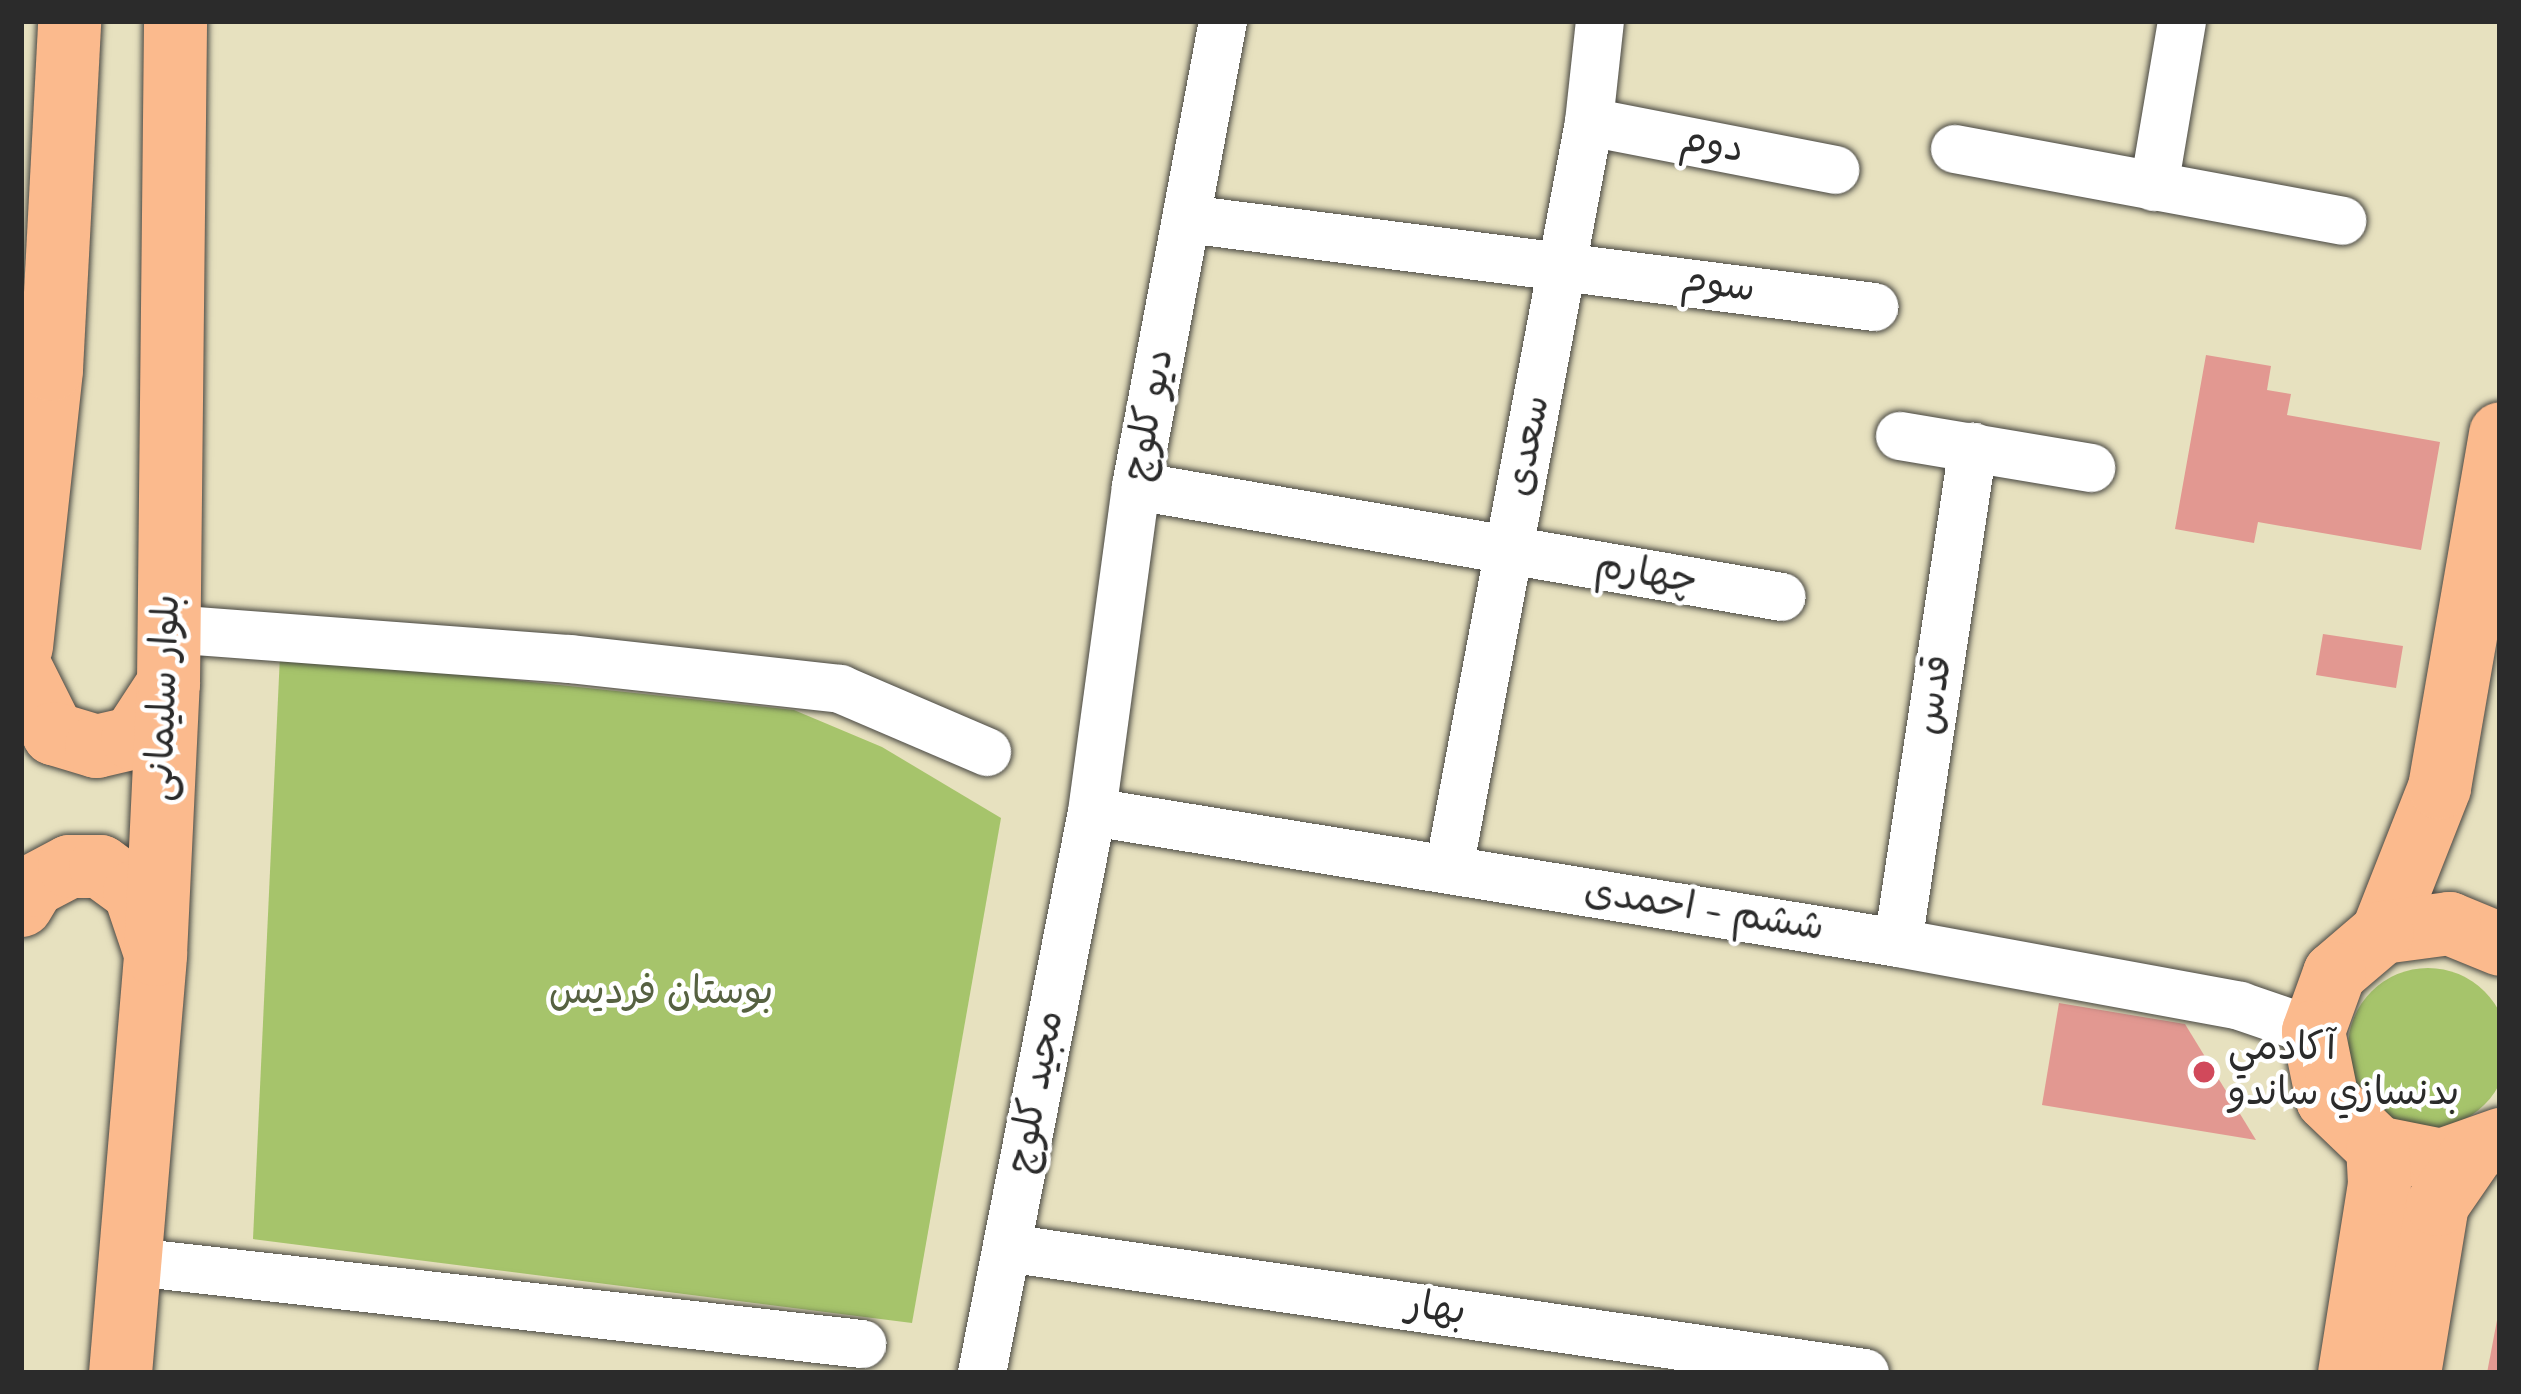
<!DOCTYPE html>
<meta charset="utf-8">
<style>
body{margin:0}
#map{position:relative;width:2521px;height:1394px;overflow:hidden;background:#e7e1bf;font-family:Mynerve,"Playpen Sans Arabic",sans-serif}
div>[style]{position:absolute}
.green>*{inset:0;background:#a6c46b}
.round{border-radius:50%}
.building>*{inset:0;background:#e29891}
.roads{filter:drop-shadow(0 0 3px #474641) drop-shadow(0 0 3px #474641)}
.minor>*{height:48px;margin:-24px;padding:0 24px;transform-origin:24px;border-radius:24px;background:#fff}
.major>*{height:63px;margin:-31.5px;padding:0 31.5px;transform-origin:31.5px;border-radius:31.5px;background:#fbba8d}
.dots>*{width:33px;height:33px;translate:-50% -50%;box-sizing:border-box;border:6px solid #fff;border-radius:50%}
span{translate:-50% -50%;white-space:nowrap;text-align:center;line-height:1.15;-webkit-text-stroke:9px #fff;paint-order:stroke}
.street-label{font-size:39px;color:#2b2b2b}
.park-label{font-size:39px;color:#566141}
.poi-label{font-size:39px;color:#2b2b2b}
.left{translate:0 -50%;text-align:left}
.frame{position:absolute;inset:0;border:24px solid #2b2b2b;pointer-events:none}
</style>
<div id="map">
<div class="green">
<i style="clip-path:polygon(280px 655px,794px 710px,882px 747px,1001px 818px,912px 1323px,253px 1239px)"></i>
<i class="round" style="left:2348px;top:968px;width:160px;height:160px"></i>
</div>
<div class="building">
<i style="clip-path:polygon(2206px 355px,2271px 366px,2267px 390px,2291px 394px,2287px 415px,2440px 442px,2421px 550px,2258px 522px,2254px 543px,2175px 529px)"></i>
<i style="clip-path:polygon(2323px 634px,2403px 646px,2396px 688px,2316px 675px)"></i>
<i style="clip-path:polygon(2059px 1003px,2185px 1024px,2256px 1140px,2042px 1105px)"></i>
<i style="clip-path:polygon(2498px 1315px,2500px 1373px,2487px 1373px)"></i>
</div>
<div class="roads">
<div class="minor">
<i style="left:1589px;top:122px;width:251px;rotate:11deg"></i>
<i style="left:1955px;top:149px;width:394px;rotate:10.5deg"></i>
<i style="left:2154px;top:187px;width:168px;rotate:-80.4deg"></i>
<i style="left:1187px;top:219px;width:693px;rotate:7.3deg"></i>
<i style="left:1900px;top:436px;width:194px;rotate:9.5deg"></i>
<i style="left:1136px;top:486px;width:655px;rotate:9.75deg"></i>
<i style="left:170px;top:629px;width:401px;rotate:4.3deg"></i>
<i style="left:570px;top:659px;width:272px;rotate:6.3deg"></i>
<i style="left:840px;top:689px;width:160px;rotate:23.2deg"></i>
<i style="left:1092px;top:812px;width:817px;rotate:9.23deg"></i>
<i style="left:1898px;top:943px;width:348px;rotate:10.4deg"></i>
<i style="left:2240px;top:1006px;width:77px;rotate:18.9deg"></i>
<i style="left:1449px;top:869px;width:760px;rotate:-79.38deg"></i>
<i style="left:1589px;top:122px;width:102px;rotate:-83.8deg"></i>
<i style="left:1898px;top:943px;width:502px;rotate:-81.4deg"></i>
<i style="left:1007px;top:1248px;width:867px;rotate:8.29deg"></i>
<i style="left:125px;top:1261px;width:742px;rotate:6.43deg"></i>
<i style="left:982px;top:1373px;width:572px;rotate:-78.91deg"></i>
<i style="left:1092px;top:812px;width:329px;rotate:-82.3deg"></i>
<i style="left:1136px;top:486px;width:473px;rotate:-79.4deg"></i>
</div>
<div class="major">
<i style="left:21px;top:646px;width:279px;rotate:-83.8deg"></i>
<i style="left:51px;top:369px;width:348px;rotate:-87deg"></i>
<i style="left:21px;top:669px;width:72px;rotate:63.4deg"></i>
<i style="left:53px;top:733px;width:45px;rotate:16.8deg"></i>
<i style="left:96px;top:746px;width:37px;rotate:-13deg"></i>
<i style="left:132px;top:738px;width:66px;rotate:-56.8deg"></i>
<i style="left:21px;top:905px;width:23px;rotate:-59deg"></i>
<i style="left:33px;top:885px;width:41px;rotate:-27.8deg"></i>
<i style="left:69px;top:866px;width:31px"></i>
<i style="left:100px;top:866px;width:42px;rotate:36.3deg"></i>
<i style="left:134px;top:891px;width:59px;rotate:71.3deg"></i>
<i style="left:2382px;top:932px;width:156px;rotate:-68.5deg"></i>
<i style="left:2439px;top:787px;width:359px;rotate:-80.2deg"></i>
<i style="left:2500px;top:944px;width:55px;rotate:-157.6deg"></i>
<i style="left:2449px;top:923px;width:68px;rotate:172.3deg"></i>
<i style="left:2382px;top:932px;width:63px;rotate:139.5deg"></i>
<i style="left:2334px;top:973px;width:62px;rotate:109.9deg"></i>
<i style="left:2313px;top:1031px;width:69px;rotate:78.4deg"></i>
<i style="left:2327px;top:1099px;width:69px;rotate:43.8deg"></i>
<i style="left:2377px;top:1147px;width:65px;rotate:11.5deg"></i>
<i style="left:2441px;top:1160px;width:63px;rotate:-19.6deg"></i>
<i style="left:120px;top:1373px;width:420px;rotate:-85.2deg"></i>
<i style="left:155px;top:954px;width:271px;rotate:-87.3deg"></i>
<i style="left:168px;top:683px;width:662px;rotate:-89.39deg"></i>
<i style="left:2349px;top:1373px;width:192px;rotate:-81deg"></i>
<i style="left:2379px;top:1183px;width:36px;rotate:-93deg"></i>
<i style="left:2409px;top:1373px;width:171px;rotate:-80.6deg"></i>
<i style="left:2437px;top:1204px;width:62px;rotate:-55.5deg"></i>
</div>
</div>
<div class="dots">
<i style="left:2204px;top:1072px;background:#d1495b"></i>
</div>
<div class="street-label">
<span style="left:1712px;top:146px;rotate:11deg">دوم</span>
<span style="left:1718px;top:286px;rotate:8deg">سوم</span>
<span style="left:1150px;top:415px;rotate:-79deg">دیو کلوچ</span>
<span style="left:1529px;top:446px;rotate:-79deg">سعدی</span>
<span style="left:1646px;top:575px;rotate:9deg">چهارم</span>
<span style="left:1935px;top:695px;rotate:-81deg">قدس</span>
<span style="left:165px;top:698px;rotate:-88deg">بلوار سلیمانی</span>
<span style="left:1704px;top:911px;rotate:9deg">ششم - احمدی</span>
<span style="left:1037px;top:1092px;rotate:-79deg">مجید کلوچ</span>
<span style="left:1436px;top:1310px;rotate:8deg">بهار</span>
</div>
<div class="park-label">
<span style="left:661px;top:993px">بوستان فردیس</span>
</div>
<div class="poi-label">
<span class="left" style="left:2228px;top:1072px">آكادمي<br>بدنسازي ساندو</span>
</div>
<div class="frame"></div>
</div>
